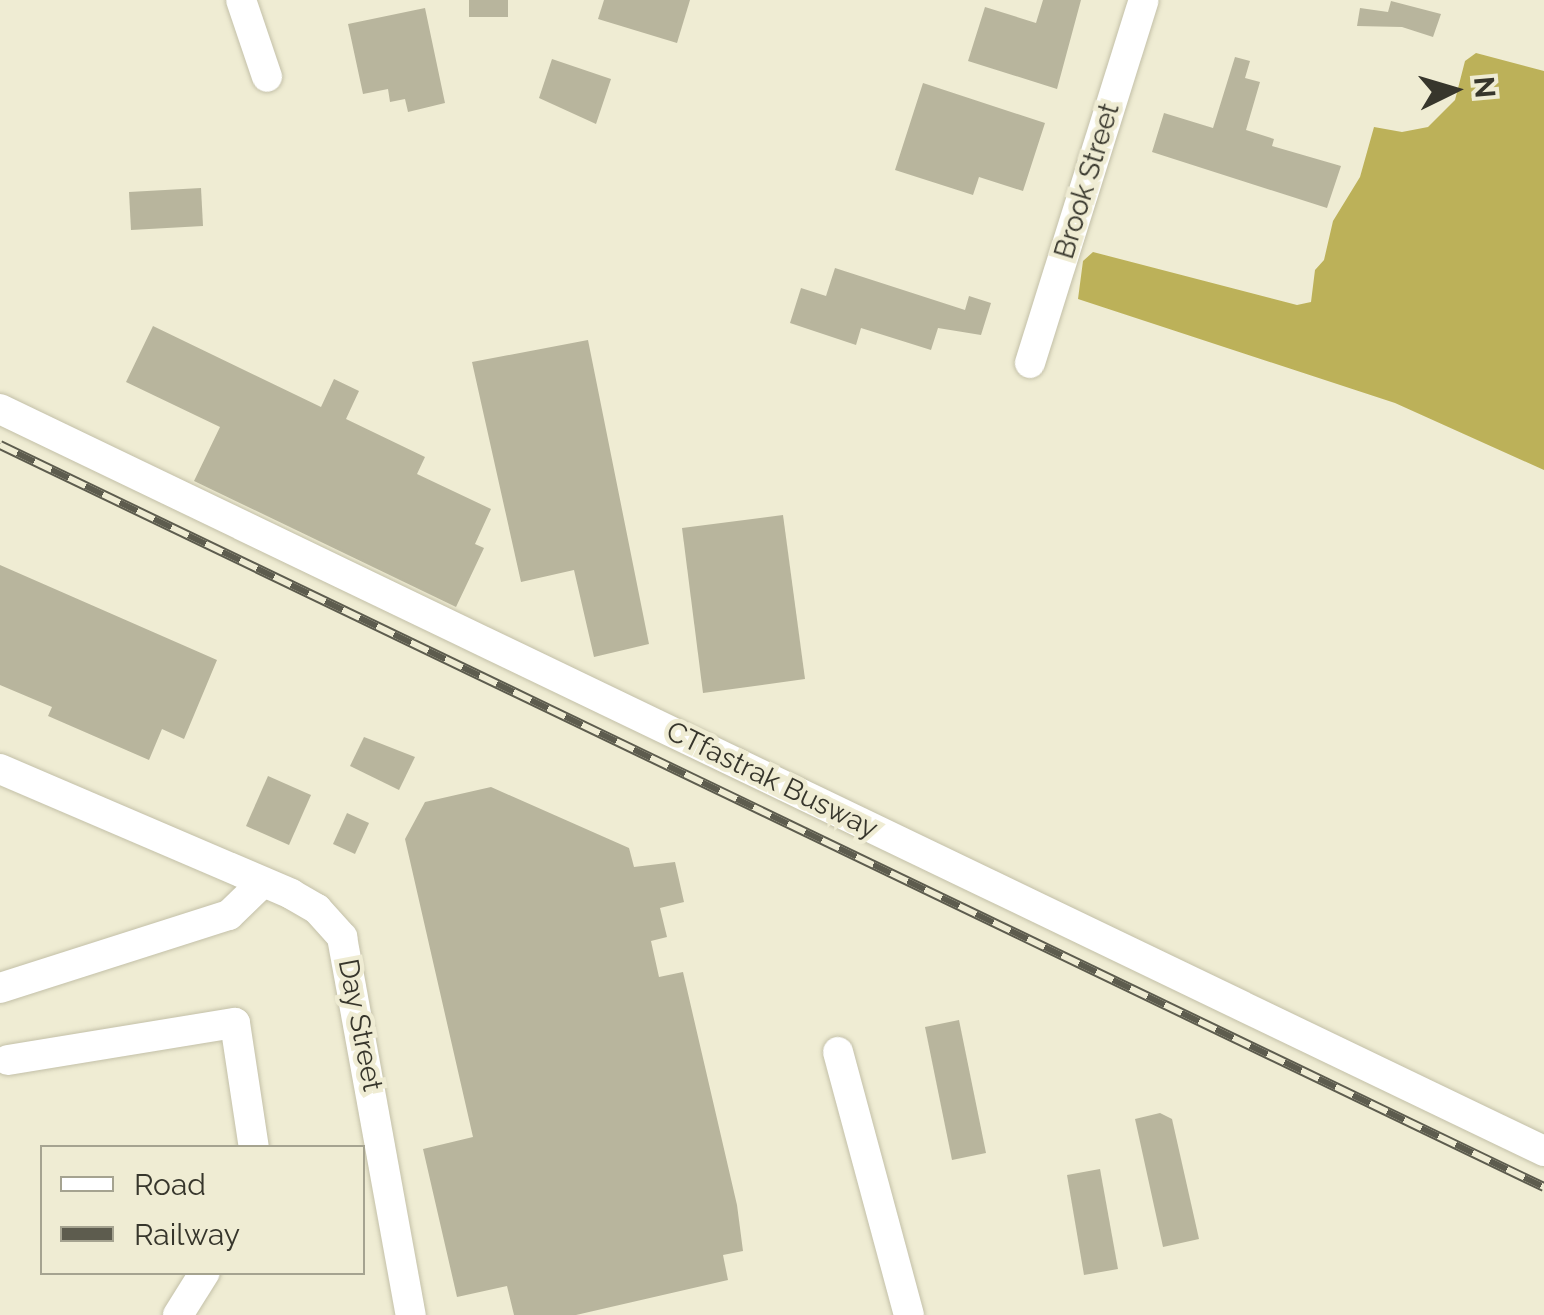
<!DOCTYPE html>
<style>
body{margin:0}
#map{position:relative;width:1544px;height:1315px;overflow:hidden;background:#efecd3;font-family:Raleway,sans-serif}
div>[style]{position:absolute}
.forest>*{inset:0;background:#bcb159}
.building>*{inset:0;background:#b8b59d}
.roads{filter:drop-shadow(0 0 2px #c3c0a8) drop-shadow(0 0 2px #c3c0a8)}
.minor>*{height:30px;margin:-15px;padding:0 15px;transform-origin:15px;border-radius:15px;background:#fff}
.rail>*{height:10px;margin-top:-5px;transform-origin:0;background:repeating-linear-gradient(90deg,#efecd3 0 19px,#5d5c4e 0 38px);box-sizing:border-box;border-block:2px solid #5d5c4e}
span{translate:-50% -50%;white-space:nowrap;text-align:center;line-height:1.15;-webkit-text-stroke:9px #efecd3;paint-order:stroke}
.street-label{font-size:28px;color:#37362c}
.legend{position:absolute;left:40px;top:1145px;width:325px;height:130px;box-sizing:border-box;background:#efecd3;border:2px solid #a5a390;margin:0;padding:12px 18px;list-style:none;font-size:30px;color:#37362c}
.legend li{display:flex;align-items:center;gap:20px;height:50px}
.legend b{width:50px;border:2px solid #a5a390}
.north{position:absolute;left:1404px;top:40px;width:100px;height:100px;-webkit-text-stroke:8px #efecd3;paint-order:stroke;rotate:85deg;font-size:28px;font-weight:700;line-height:40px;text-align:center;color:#37362c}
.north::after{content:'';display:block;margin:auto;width:35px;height:45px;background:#37362c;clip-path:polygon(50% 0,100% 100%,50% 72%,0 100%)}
</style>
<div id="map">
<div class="forest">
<i style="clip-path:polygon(1476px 53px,1544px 71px,1544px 470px,1395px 403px,1078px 299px,1083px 261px,1093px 252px,1297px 305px,1311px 302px,1315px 270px,1324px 260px,1333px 221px,1360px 177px,1374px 127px,1402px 132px,1428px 127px,1455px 100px,1465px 61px)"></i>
</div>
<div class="building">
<i style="clip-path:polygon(469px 0,508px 0,508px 17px,469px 17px)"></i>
<i style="clip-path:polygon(604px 0,690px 0,677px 43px,598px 19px)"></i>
<i style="clip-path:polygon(1043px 0,1081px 0,1057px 89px,968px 61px,985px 7px,1036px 23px)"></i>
<i style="clip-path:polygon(1391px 1px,1441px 14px,1433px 37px,1402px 27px,1357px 26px,1360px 8px,1388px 12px)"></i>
<i style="clip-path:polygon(425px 8px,445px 103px,408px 112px,405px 99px,390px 102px,388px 89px,363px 94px,348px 24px)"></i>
<i style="clip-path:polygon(1235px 57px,1250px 61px,1245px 78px,1260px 82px,1246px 130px,1274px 139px,1272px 146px,1341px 166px,1327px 208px,1152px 152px,1164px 113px,1213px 128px)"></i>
<i style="clip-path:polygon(552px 59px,611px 79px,596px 124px,539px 98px)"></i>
<i style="clip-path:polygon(923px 83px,1045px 123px,1023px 191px,979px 177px,973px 195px,895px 170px)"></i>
<i style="clip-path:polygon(201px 188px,203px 226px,131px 230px,129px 192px)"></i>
<i style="clip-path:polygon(835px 268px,965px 310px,969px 296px,991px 303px,981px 335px,938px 328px,931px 350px,861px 328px,856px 345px,790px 323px,801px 288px,826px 296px)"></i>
<i style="clip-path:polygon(153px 326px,321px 407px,334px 379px,359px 391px,346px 419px,425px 457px,417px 474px,491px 509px,475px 544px,484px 548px,456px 607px,194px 481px,220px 427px,126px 382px)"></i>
<i style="clip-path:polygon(588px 340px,649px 644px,594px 657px,574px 570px,521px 582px,472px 362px)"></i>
<i style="clip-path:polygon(783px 515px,805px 679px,703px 693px,682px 528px)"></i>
<i style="clip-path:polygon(0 565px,217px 660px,184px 739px,162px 729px,149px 760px,48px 716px,52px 707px,0 685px)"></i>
<i style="clip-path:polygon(364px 737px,415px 757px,399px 790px,350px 766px)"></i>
<i style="clip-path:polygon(268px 776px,311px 795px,289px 845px,246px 826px)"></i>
<i style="clip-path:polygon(491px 787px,629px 848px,634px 867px,675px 862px,684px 902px,660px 908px,667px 937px,651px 941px,659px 977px,683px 972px,737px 1205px,743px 1251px,723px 1255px,728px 1280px,576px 1315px,514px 1315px,507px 1286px,457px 1297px,423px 1149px,473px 1137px,405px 839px,425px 802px)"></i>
<i style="clip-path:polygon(347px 813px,369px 823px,355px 854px,333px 844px)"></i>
<i style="clip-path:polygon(959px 1020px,986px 1153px,952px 1160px,925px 1027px)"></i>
<i style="clip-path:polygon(1160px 1113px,1172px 1119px,1199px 1239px,1163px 1247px,1135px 1119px)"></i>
<i style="clip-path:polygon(1100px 1169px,1118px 1269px,1084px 1275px,1067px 1175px)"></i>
</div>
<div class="roads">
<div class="minor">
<i style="left:241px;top:0;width:81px;rotate:71.3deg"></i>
<i style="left:1030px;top:363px;width:380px;rotate:-72.6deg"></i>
<i style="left:0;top:409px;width:1713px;rotate:25.67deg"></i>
<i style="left:0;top:769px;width:317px;rotate:23.2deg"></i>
<i style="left:291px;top:894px;width:30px;rotate:30deg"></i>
<i style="left:317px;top:909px;width:38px;rotate:48deg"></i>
<i style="left:342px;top:937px;width:384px;rotate:79.7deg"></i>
<i style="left:0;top:988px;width:240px;rotate:-17.7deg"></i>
<i style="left:229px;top:915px;width:47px;rotate:-44.1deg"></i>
<i style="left:838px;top:1052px;width:272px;rotate:74.9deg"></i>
<i style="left:8px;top:1060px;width:230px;rotate:-9.3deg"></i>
<i style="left:235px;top:1023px;width:126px;rotate:81.4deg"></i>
<i style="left:178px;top:1315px;width:51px;rotate:-57.9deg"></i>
</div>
</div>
<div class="rail">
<i style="left:0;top:445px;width:1713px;rotate:25.67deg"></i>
</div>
<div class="street-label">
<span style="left:1087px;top:181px;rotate:-73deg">Brook Street</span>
<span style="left:772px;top:780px;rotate:26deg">CTfastrak Busway</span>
<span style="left:360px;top:1025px;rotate:79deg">Day Street</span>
</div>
<ul class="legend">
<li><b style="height:12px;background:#fff"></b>Road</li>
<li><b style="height:12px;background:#5d5c4e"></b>Railway</li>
</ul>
<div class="north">N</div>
</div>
